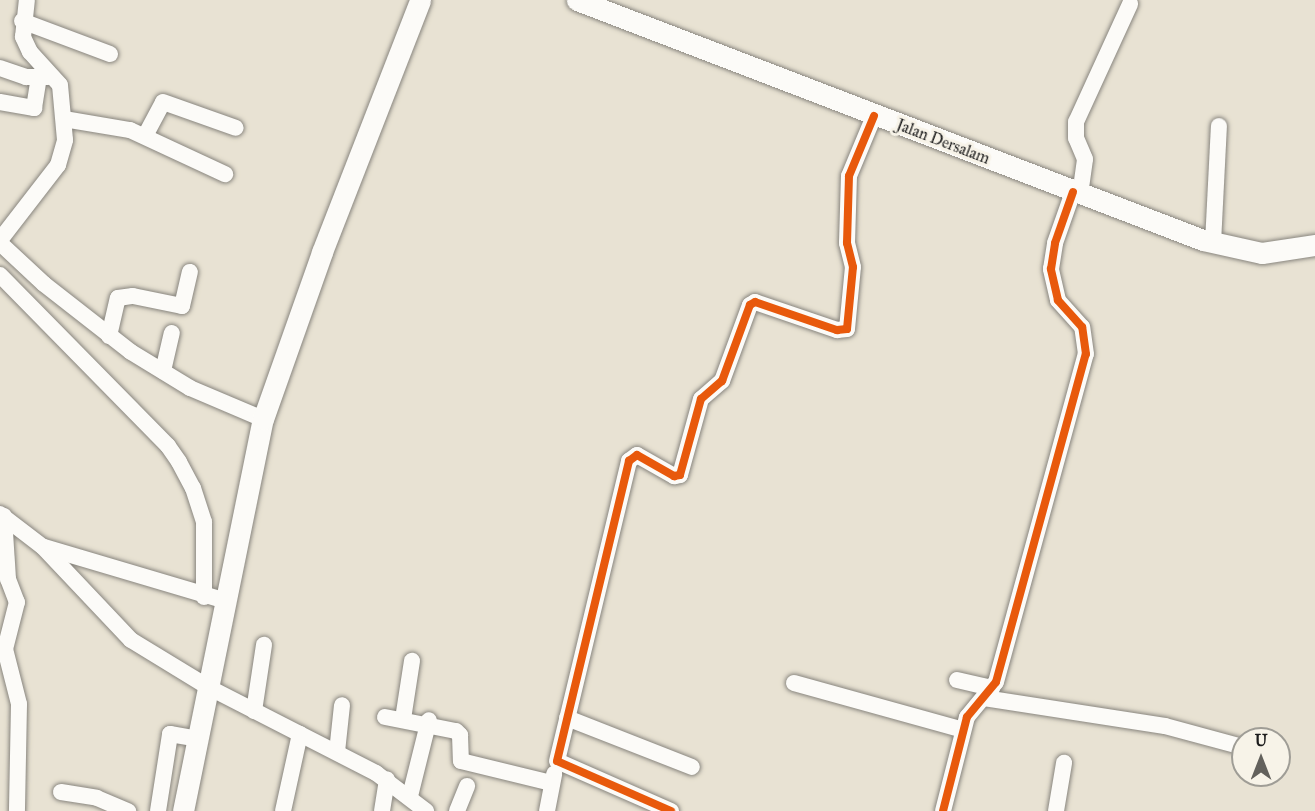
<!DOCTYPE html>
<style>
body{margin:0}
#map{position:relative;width:1315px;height:811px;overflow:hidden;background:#e8e2d3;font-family:"IM FELL Great Primer",serif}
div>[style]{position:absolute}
.roads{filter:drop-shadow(0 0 2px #88857e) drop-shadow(0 0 2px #88857e)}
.minor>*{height:16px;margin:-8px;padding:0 8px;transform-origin:8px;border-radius:8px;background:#fcfbf8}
.major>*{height:21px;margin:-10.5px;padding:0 10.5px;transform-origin:10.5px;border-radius:10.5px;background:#fcfbf8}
.cycleway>*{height:8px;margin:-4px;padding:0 4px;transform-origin:4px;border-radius:4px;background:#e8590c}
span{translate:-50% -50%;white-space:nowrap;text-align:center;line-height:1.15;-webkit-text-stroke:6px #f7f3e8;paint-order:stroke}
.street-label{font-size:16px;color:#1c1c1c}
.north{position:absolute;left:1231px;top:727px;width:60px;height:60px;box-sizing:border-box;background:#f7f3e8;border:2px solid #9f9d96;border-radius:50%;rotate:0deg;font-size:16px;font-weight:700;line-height:24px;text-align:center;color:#1c1c1c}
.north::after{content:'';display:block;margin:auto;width:21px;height:27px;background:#63615c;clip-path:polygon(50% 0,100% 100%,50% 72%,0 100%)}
</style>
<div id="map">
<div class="roads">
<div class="minor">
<i style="left:22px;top:21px;width:94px;rotate:20.6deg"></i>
<i style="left:0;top:68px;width:28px;rotate:19deg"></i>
<i style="left:26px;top:77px;width:22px"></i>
<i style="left:0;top:102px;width:35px;rotate:10deg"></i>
<i style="left:34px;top:108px;width:31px;rotate:-81deg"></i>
<i style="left:64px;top:119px;width:67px;rotate:9.5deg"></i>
<i style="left:130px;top:130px;width:105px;rotate:24.9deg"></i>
<i style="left:145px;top:136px;width:38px;rotate:-62deg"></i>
<i style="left:163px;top:102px;width:77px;rotate:19.6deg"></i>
<i style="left:1080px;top:195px;width:36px;rotate:-82deg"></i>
<i style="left:1085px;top:159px;width:23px;rotate:-113deg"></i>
<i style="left:1076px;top:138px;width:16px;rotate:-90deg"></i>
<i style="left:1076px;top:122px;width:130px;rotate:-65.4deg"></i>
<i style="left:0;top:240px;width:95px;rotate:-52.3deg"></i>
<i style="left:58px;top:165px;width:26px;rotate:-74deg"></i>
<i style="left:65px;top:140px;width:55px;rotate:-95.2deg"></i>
<i style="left:60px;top:85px;width:45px;rotate:-132.3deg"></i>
<i style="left:30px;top:52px;width:17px;rotate:-115deg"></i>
<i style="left:23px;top:37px;width:37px;rotate:-84deg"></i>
<i style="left:0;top:243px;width:60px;rotate:43deg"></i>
<i style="left:44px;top:284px;width:110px;rotate:38deg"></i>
<i style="left:131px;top:352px;width:69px;rotate:31.4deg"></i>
<i style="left:190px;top:388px;width:79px;rotate:23deg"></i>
<i style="left:1213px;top:243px;width:117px;rotate:-87.1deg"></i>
<i style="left:0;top:275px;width:240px;rotate:45.5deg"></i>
<i style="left:168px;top:446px;width:19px;rotate:55deg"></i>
<i style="left:179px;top:462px;width:30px;rotate:62deg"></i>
<i style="left:193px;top:488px;width:36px;rotate:72deg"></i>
<i style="left:204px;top:522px;width:75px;rotate:90deg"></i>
<i style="left:109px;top:336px;width:39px;rotate:-77deg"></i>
<i style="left:118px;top:298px;width:15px;rotate:-8deg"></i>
<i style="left:133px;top:296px;width:50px;rotate:11.5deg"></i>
<i style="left:182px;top:306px;width:35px;rotate:-77deg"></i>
<i style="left:163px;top:371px;width:39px;rotate:-77deg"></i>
<i style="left:0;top:514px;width:54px;rotate:37.5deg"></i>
<i style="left:43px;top:547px;width:128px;rotate:46.6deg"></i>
<i style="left:131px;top:640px;width:90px;rotate:31.4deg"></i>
<i style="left:208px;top:687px;width:189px;rotate:27.1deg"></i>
<i style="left:376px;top:773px;width:63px;rotate:37.2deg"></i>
<i style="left:4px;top:516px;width:63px;rotate:86.4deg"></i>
<i style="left:8px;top:579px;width:25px;rotate:69deg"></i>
<i style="left:17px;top:602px;width:49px;rotate:104.3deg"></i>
<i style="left:5px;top:649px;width:57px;rotate:75.7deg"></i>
<i style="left:19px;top:704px;width:107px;rotate:91.1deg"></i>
<i style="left:44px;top:547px;width:190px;rotate:16.5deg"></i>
<i style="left:957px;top:680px;width:36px;rotate:13deg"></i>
<i style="left:794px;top:683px;width:175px;rotate:15.5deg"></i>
<i style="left:984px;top:698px;width:183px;rotate:8.8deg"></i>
<i style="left:1165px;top:726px;width:81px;rotate:15.1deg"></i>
<i style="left:254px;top:711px;width:67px;rotate:-81.4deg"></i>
<i style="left:385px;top:717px;width:72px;rotate:11.2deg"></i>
<i style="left:456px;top:731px;width:6px;rotate:45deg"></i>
<i style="left:460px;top:735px;width:26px;rotate:88deg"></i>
<i style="left:461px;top:761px;width:93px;rotate:13.7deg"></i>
<i style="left:567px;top:718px;width:134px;rotate:21.4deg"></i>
<i style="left:403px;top:719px;width:59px;rotate:-81.2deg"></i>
<i style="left:337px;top:752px;width:47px;rotate:-83.9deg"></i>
<i style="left:61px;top:792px;width:36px;rotate:9deg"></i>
<i style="left:97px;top:798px;width:34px;rotate:23deg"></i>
<i style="left:410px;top:796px;width:78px;rotate:-76deg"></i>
<i style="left:158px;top:811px;width:78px;rotate:-81.1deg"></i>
<i style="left:170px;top:734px;width:27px;rotate:10deg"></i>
<i style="left:283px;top:811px;width:79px;rotate:-77.6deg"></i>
<i style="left:382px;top:811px;width:32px;rotate:-81deg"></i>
<i style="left:457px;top:811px;width:27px;rotate:-68deg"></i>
<i style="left:547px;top:811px;width:38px;rotate:-79deg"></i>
<i style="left:671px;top:811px;width:124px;rotate:-156.3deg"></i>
<i style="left:557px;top:761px;width:309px;rotate:-76.5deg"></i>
<i style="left:629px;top:461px;width:10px;rotate:-37deg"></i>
<i style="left:637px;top:455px;width:43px;rotate:29.6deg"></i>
<i style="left:674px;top:476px;width:6px;rotate:-9deg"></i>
<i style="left:680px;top:475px;width:79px;rotate:-74.6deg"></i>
<i style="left:701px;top:399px;width:28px;rotate:-41deg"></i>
<i style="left:722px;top:381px;width:81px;rotate:-69.8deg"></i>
<i style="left:750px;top:305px;width:6px;rotate:-31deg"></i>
<i style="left:755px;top:302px;width:87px;rotate:18.9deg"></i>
<i style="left:837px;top:330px;width:10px;rotate:-6deg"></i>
<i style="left:847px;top:329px;width:62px;rotate:-84.5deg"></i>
<i style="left:853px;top:267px;width:25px;rotate:-104deg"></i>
<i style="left:847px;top:243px;width:67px;rotate:-88.3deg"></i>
<i style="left:849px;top:176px;width:65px;rotate:-67.4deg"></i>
<i style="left:943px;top:811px;width:97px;rotate:-75.7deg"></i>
<i style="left:967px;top:717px;width:45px;rotate:-50.4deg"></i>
<i style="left:996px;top:682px;width:340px;rotate:-74.7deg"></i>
<i style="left:1086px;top:354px;width:27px;rotate:-98deg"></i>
<i style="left:1082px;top:327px;width:36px;rotate:-132deg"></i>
<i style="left:1058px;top:300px;width:32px;rotate:-103deg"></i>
<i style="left:1051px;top:269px;width:26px;rotate:-81deg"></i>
<i style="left:1055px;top:243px;width:54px;rotate:-70.6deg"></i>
<i style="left:1056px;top:811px;width:49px;rotate:-80.5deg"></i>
</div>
<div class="major">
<i style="left:577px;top:0;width:670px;rotate:20.98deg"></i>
<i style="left:1203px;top:240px;width:60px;rotate:12.4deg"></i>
<i style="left:1262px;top:253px;width:54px;rotate:-8.6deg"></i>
<i style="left:183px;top:811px;width:400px;rotate:-78.5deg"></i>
<i style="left:263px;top:419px;width:177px;rotate:-70.5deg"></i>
<i style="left:322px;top:252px;width:270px;rotate:-68.7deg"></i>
</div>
</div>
<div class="cycleway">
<i style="left:671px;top:811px;width:124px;rotate:-156.3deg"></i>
<i style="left:557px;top:761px;width:309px;rotate:-76.5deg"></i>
<i style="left:629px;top:461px;width:10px;rotate:-37deg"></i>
<i style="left:637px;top:455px;width:43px;rotate:29.6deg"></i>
<i style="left:674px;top:476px;width:6px;rotate:-9deg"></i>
<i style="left:680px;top:475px;width:79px;rotate:-74.6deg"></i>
<i style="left:701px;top:399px;width:28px;rotate:-41deg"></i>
<i style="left:722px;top:381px;width:81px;rotate:-69.8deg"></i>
<i style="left:750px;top:305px;width:6px;rotate:-31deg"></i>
<i style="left:755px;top:302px;width:87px;rotate:18.9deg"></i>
<i style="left:837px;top:330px;width:10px;rotate:-6deg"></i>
<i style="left:847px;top:329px;width:62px;rotate:-84.5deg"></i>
<i style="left:853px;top:267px;width:25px;rotate:-104deg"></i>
<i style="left:847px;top:243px;width:67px;rotate:-88.3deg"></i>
<i style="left:849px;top:176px;width:65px;rotate:-67.4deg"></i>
<i style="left:943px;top:811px;width:97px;rotate:-75.7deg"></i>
<i style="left:967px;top:717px;width:45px;rotate:-50.4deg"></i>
<i style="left:996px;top:682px;width:340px;rotate:-74.7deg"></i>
<i style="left:1086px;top:354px;width:27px;rotate:-98deg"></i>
<i style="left:1082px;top:327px;width:36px;rotate:-132deg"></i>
<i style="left:1058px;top:300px;width:32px;rotate:-103deg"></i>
<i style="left:1051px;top:269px;width:26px;rotate:-81deg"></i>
<i style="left:1055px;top:243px;width:54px;rotate:-70.6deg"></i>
</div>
<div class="street-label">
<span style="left:943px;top:142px;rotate:21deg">Jalan Dersalam</span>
</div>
<div class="north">U</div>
</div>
